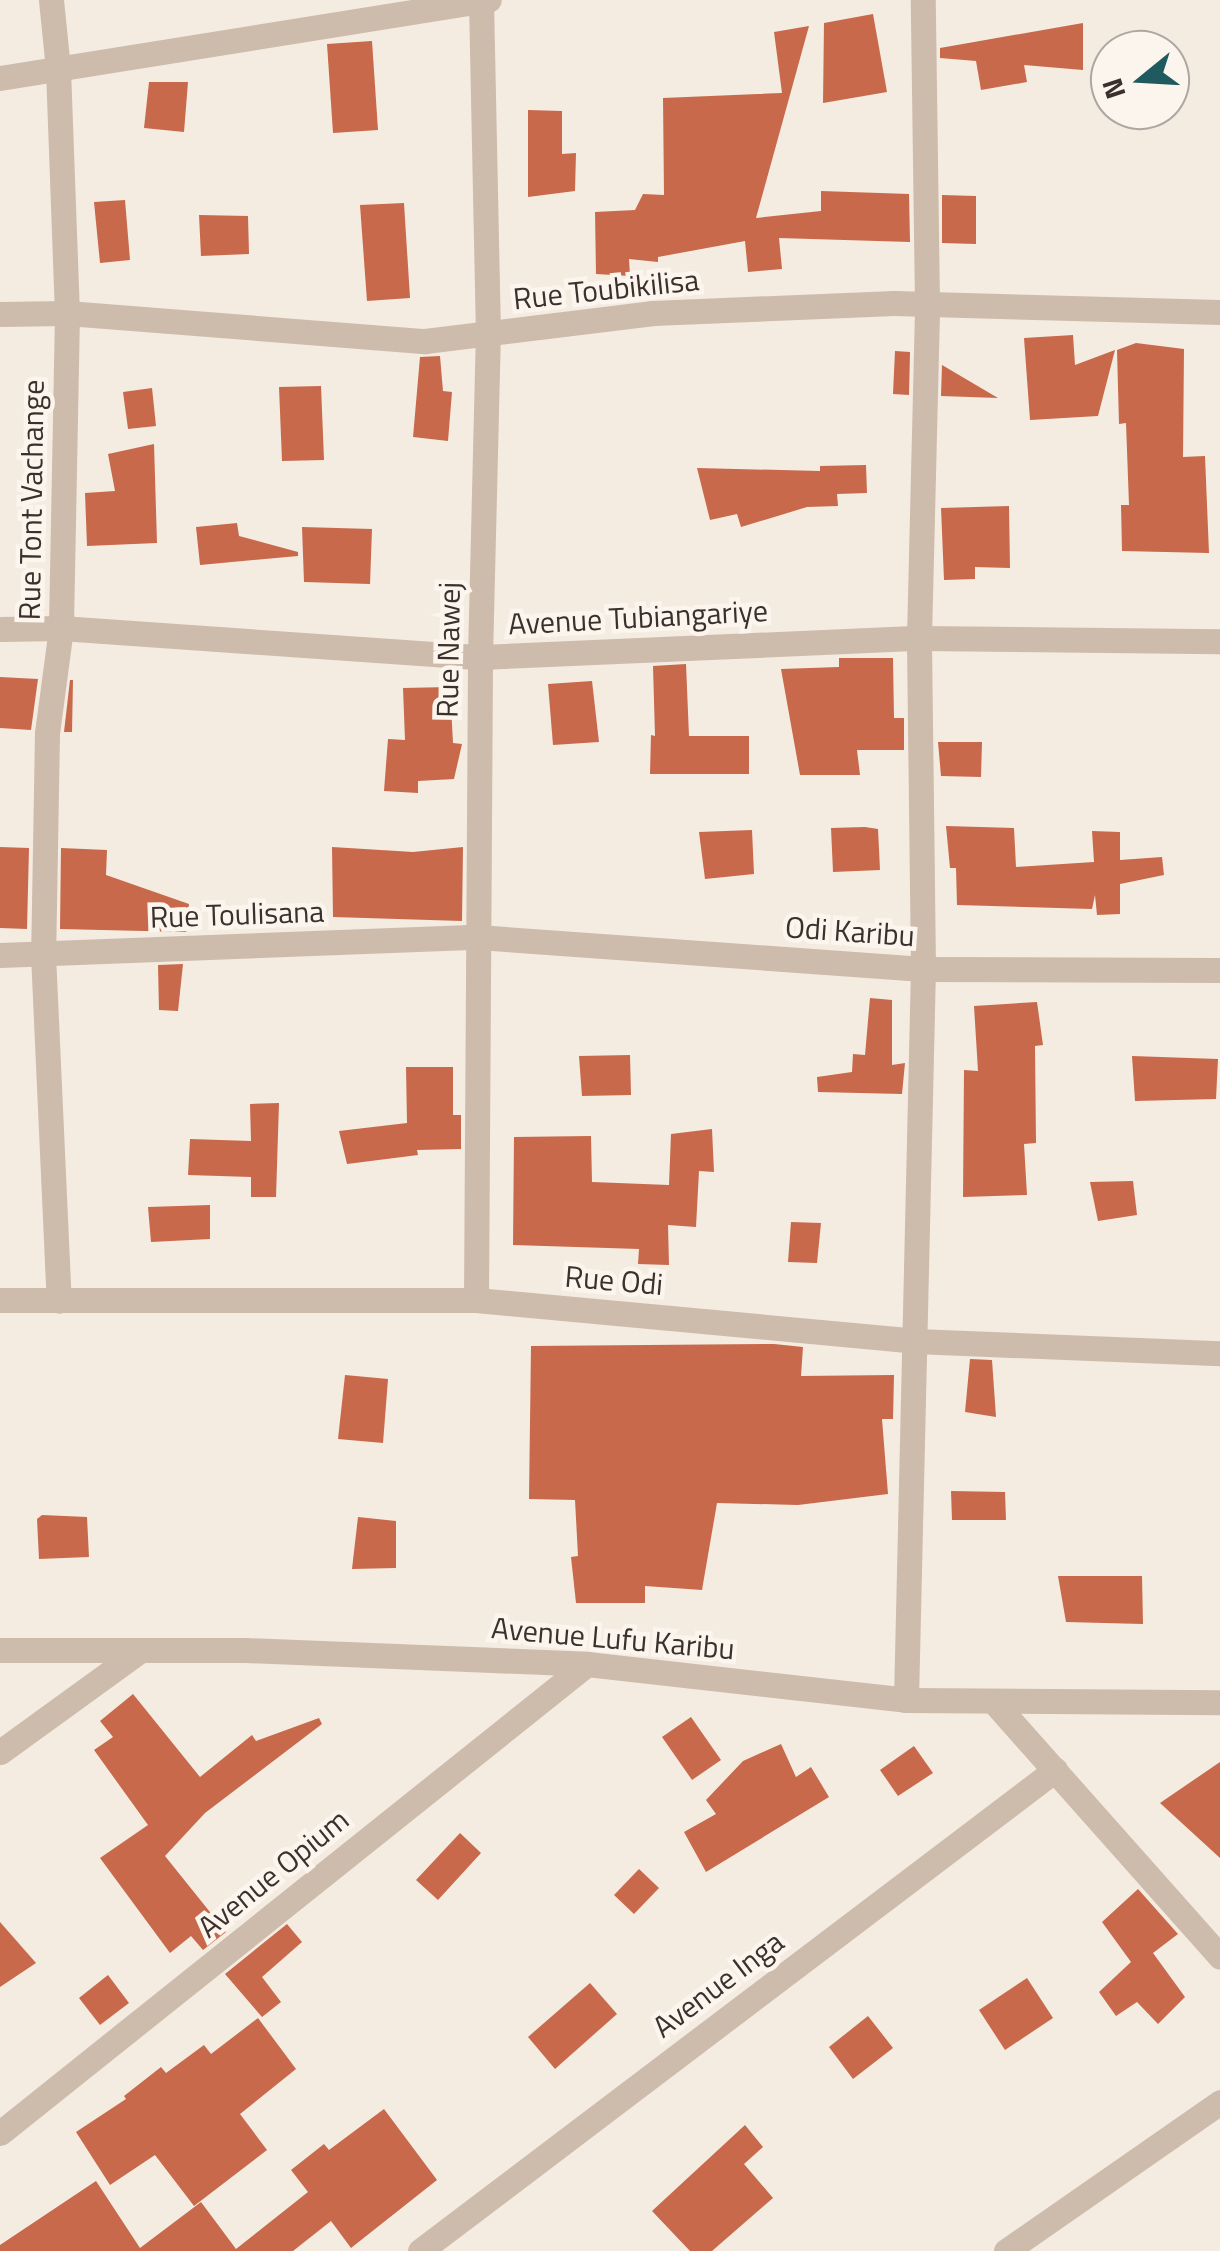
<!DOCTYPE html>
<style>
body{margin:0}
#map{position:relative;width:1220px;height:2251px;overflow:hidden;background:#f4ebe1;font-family:"Titillium Web",sans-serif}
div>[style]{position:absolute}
.building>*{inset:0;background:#c8694b}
.minor>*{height:25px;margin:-12.5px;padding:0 12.5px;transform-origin:12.5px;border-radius:12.5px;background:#cdbbac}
span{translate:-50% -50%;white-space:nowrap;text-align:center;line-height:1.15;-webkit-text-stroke:9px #fbf5ee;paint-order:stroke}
.street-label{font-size:30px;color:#3b302b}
.north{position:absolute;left:1090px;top:30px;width:100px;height:100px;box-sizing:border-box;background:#fbf5ee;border:2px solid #aea6a0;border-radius:50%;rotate:252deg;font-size:28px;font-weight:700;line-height:40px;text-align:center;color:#3b302b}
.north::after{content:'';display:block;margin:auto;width:35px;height:45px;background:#1f5a5e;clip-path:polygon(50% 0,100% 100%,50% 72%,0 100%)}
</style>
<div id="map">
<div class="building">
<i style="clip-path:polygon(873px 14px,887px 92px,823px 103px,824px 23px)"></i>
<i style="clip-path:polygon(1083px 23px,1083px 70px,1024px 65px,1027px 82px,981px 90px,976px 61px,940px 58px,940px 48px)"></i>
<i style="clip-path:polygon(809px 26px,756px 218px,821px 211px,821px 191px,909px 194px,910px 242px,779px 238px,782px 269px,748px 272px,745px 241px,658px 257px,658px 262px,629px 259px,630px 276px,596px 274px,595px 212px,635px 210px,643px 194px,664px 195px,663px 98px,782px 93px,774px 32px)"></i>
<i style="clip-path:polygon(372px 41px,378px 130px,333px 133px,327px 44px)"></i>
<i style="clip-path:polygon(149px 82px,188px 82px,184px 132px,144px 128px)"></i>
<i style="clip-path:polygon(528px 110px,562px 111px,562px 154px,576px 153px,575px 191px,528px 197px)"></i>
<i style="clip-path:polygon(942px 195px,976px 196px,976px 244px,942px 243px)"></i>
<i style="clip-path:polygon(125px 200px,130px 260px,100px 263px,94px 202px)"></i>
<i style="clip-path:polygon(404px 203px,410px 298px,367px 301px,360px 205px)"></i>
<i style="clip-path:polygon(199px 215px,248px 216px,249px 254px,201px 256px)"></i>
<i style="clip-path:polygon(1073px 335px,1075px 365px,1115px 350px,1098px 416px,1030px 420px,1024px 338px)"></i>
<i style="clip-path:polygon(1136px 343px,1184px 349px,1183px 457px,1205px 456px,1209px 553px,1122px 551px,1121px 505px,1129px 505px,1126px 423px,1119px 424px,1117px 350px)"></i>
<i style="clip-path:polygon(895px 351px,910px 352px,909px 395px,893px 394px)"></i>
<i style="clip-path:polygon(440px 356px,443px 391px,452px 392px,448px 441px,413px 437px,420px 357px)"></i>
<i style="clip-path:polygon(942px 365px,998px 398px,941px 396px)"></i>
<i style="clip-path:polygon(321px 386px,324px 460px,282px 461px,279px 387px)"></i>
<i style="clip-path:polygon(152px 388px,156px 426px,128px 429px,123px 392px)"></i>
<i style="clip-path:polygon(154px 444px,157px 543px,87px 546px,85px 493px,115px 491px,108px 454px)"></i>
<i style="clip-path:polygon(866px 465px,867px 493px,837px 494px,838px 506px,807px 507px,741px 527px,737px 514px,710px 520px,697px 468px,820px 471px,820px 466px)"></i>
<i style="clip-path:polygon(1009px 506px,1010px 568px,975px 567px,975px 579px,944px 580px,941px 508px)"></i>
<i style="clip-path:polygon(237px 523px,239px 536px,298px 552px,298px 556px,200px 565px,196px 527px)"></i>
<i style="clip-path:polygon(302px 527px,372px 529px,370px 584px,304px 582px)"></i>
<i style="clip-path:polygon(839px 658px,893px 658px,894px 718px,904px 718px,904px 750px,857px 750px,860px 775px,800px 775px,781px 669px,839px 667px)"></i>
<i style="clip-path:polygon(686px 664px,689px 736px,749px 736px,749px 774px,650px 774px,651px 735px,655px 736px,653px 666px)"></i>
<i style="clip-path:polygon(0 677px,38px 679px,31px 730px,0 728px)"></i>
<i style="clip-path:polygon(70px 680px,73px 680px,72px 732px,64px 732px)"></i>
<i style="clip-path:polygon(592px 681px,599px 742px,553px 745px,548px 684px)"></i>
<i style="clip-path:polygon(450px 687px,453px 743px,462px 744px,454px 779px,418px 781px,418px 793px,384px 791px,388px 739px,405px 740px,403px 688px)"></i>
<i style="clip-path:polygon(938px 742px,982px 742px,981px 777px,941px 776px)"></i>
<i style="clip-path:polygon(946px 826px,1014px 828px,1016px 867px,1094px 862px,1092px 831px,1120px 832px,1120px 860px,1162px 857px,1164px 875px,1120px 884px,1120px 914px,1097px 915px,1095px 895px,1092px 909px,957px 905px,956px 868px,950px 868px)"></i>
<i style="clip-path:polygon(865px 827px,878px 829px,880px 870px,833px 872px,831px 828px)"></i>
<i style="clip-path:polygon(752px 830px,754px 874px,705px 879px,699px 832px)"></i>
<i style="clip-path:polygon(0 847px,29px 848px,27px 929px,0 928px)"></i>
<i style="clip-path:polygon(332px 847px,413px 852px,463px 847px,462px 921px,333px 917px)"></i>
<i style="clip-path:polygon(61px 848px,107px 850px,106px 875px,189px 904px,186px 932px,60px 929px)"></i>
<i style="clip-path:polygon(183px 964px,178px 1011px,159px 1010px,158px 965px)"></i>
<i style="clip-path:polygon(870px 998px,892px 1000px,892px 1065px,905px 1063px,902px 1094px,818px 1092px,817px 1077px,852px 1072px,853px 1054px,865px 1055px)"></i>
<i style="clip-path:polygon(1037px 1002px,1043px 1045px,1035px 1046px,1036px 1143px,1024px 1144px,1027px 1195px,963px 1197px,964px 1070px,978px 1071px,974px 1006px)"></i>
<i style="clip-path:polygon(630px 1055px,631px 1095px,582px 1096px,579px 1056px)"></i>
<i style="clip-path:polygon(1132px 1056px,1218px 1059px,1216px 1099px,1135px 1101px)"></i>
<i style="clip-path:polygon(406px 1067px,453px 1067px,453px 1115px,461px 1115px,461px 1149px,417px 1150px,418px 1155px,347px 1164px,339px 1131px,407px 1123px)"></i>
<i style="clip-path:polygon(279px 1103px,276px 1197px,251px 1197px,251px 1177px,188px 1175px,190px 1139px,251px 1141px,250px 1104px)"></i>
<i style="clip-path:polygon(712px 1129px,714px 1172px,699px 1171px,696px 1227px,668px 1225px,669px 1265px,638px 1264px,639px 1249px,513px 1245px,514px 1137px,591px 1136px,592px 1182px,669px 1185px,671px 1134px)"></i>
<i style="clip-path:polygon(1133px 1181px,1137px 1215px,1098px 1221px,1090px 1182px)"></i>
<i style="clip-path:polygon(210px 1205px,210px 1239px,151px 1242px,148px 1207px)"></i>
<i style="clip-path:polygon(791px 1222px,821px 1223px,817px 1263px,788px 1262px)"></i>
<i style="clip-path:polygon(774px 1344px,803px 1347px,801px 1376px,894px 1375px,893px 1419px,882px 1419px,888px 1494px,798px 1505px,717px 1503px,702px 1590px,645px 1586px,645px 1603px,576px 1603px,571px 1557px,578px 1556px,575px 1500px,529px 1499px,531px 1346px)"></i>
<i style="clip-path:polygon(970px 1359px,992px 1360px,996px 1417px,965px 1412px)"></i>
<i style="clip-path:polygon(345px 1375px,388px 1379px,383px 1443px,338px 1439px)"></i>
<i style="clip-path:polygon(951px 1491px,1005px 1492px,1006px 1520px,952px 1520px)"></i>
<i style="clip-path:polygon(42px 1515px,87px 1517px,89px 1557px,39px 1559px,37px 1519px)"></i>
<i style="clip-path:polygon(358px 1517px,396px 1521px,396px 1568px,352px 1569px)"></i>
<i style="clip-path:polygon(1058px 1576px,1142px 1576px,1143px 1624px,1066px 1622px)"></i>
<i style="clip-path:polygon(133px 1694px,200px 1777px,252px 1735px,256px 1741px,319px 1718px,322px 1724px,205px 1813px,165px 1856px,226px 1932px,203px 1950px,191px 1936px,170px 1953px,100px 1858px,148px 1825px,94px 1750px,113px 1737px,100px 1721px)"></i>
<i style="clip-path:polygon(691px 1717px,721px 1760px,692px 1780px,662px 1737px)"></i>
<i style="clip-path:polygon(781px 1744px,796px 1777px,811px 1767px,829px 1797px,706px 1872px,684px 1832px,716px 1814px,706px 1800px,743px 1761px)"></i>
<i style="clip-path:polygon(914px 1746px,933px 1773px,898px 1796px,880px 1770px)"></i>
<i style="clip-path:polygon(1220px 1762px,1220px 1858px,1160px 1803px)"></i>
<i style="clip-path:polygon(460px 1833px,481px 1853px,438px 1900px,416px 1880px)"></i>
<i style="clip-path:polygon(639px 1869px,659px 1888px,634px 1914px,614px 1895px)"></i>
<i style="clip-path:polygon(1138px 1889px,1178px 1934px,1153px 1953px,1185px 1997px,1158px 2024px,1137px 2002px,1116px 2016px,1099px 1992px,1131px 1962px,1102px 1922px)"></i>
<i style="clip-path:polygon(0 1922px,36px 1963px,0 1987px)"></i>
<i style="clip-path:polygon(287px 1924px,302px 1942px,262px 1977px,281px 2002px,262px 2017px,225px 1974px)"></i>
<i style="clip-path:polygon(108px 1975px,129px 2003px,100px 2025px,79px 1998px)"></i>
<i style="clip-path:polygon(1027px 1978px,1053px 2018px,1005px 2050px,979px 2010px)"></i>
<i style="clip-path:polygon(590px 1983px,617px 2014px,555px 2069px,528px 2037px)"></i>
<i style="clip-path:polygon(868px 2016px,893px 2048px,853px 2079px,829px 2047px)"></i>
<i style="clip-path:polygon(258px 2018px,296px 2069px,240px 2114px,267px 2150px,194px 2206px,155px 2155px,110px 2185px,76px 2132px,126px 2099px,124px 2096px,161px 2067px,166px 2073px,204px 2045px,211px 2054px)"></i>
<i style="clip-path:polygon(384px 2109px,437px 2180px,351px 2248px,331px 2221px,293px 2251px,0 2251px,0 2245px,96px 2181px,140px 2248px,201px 2202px,236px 2249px,308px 2192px,291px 2170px,324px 2144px,329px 2150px)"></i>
<i style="clip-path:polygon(745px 2125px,763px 2147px,744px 2164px,773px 2198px,712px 2251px,690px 2251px,652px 2211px)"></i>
</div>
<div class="minor">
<i style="left:51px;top:0;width:69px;rotate:84.2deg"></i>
<i style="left:58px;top:69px;width:244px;rotate:87.9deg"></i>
<i style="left:67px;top:313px;width:315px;rotate:91.1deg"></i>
<i style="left:61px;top:628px;width:106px;rotate:97.6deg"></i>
<i style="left:47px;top:733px;width:221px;rotate:91deg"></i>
<i style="left:43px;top:954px;width:347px;rotate:87.4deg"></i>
<i style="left:0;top:78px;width:495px;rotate:-9.1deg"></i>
<i style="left:0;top:314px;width:67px;rotate:-0.9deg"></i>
<i style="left:67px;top:313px;width:359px;rotate:4.5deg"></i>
<i style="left:425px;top:341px;width:230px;rotate:-7deg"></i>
<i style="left:653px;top:313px;width:241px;rotate:-2.4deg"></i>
<i style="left:894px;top:303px;width:326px;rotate:1.6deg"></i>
<i style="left:0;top:629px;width:61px;rotate:-0.9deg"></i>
<i style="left:61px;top:628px;width:420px;rotate:4deg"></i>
<i style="left:480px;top:657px;width:439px;rotate:-2.5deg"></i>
<i style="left:919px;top:638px;width:301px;rotate:0.6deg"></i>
<i style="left:0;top:955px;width:477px;rotate:-2.2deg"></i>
<i style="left:477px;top:937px;width:447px;rotate:4.1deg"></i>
<i style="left:923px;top:969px;width:297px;rotate:0.2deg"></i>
<i style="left:0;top:1300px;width:476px"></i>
<i style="left:476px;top:1300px;width:441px;rotate:5.3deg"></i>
<i style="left:915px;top:1341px;width:305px;rotate:2.3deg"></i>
<i style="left:476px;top:1300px;width:643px;rotate:-89.64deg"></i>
<i style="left:480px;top:657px;width:322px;rotate:-88.6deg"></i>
<i style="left:488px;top:335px;width:334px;rotate:-91.2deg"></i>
<i style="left:0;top:1650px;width:245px"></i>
<i style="left:245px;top:1650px;width:342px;rotate:2.3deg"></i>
<i style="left:587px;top:1664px;width:321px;rotate:6.4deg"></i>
<i style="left:906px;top:1700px;width:314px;rotate:0.4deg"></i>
<i style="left:906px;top:1700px;width:731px;rotate:-88.67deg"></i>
<i style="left:923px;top:969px;width:331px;rotate:-90.7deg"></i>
<i style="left:919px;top:638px;width:334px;rotate:-88.6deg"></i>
<i style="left:927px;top:304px;width:304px;rotate:-90.8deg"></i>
<i style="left:993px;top:1701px;width:342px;rotate:48.4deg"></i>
<i style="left:0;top:1752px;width:169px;rotate:-35.9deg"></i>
<i style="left:0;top:2133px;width:751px;rotate:-38.62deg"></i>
<i style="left:420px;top:2251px;width:797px;rotate:-37.14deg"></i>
<i style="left:1006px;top:2251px;width:261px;rotate:-34.8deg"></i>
</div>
<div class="street-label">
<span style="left:606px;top:289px;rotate:-6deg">Rue Toubikilisa</span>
<span style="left:31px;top:500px;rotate:-89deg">Rue Tont Vachange</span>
<span style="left:638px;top:617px;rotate:-3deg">Avenue Tubiangariye</span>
<span style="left:448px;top:650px;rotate:-89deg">Rue Nawej</span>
<span style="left:237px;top:914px;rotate:-2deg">Rue Toulisana</span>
<span style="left:850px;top:931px;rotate:4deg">Odi Karibu</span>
<span style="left:614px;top:1280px;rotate:5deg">Rue Odi</span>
<span style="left:613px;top:1638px;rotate:5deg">Avenue Lufu Karibu</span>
<span style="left:273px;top:1873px;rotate:-39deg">Avenue Opium</span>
<span style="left:718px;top:1984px;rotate:-37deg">Avenue Inga</span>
</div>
<div class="north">N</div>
</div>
